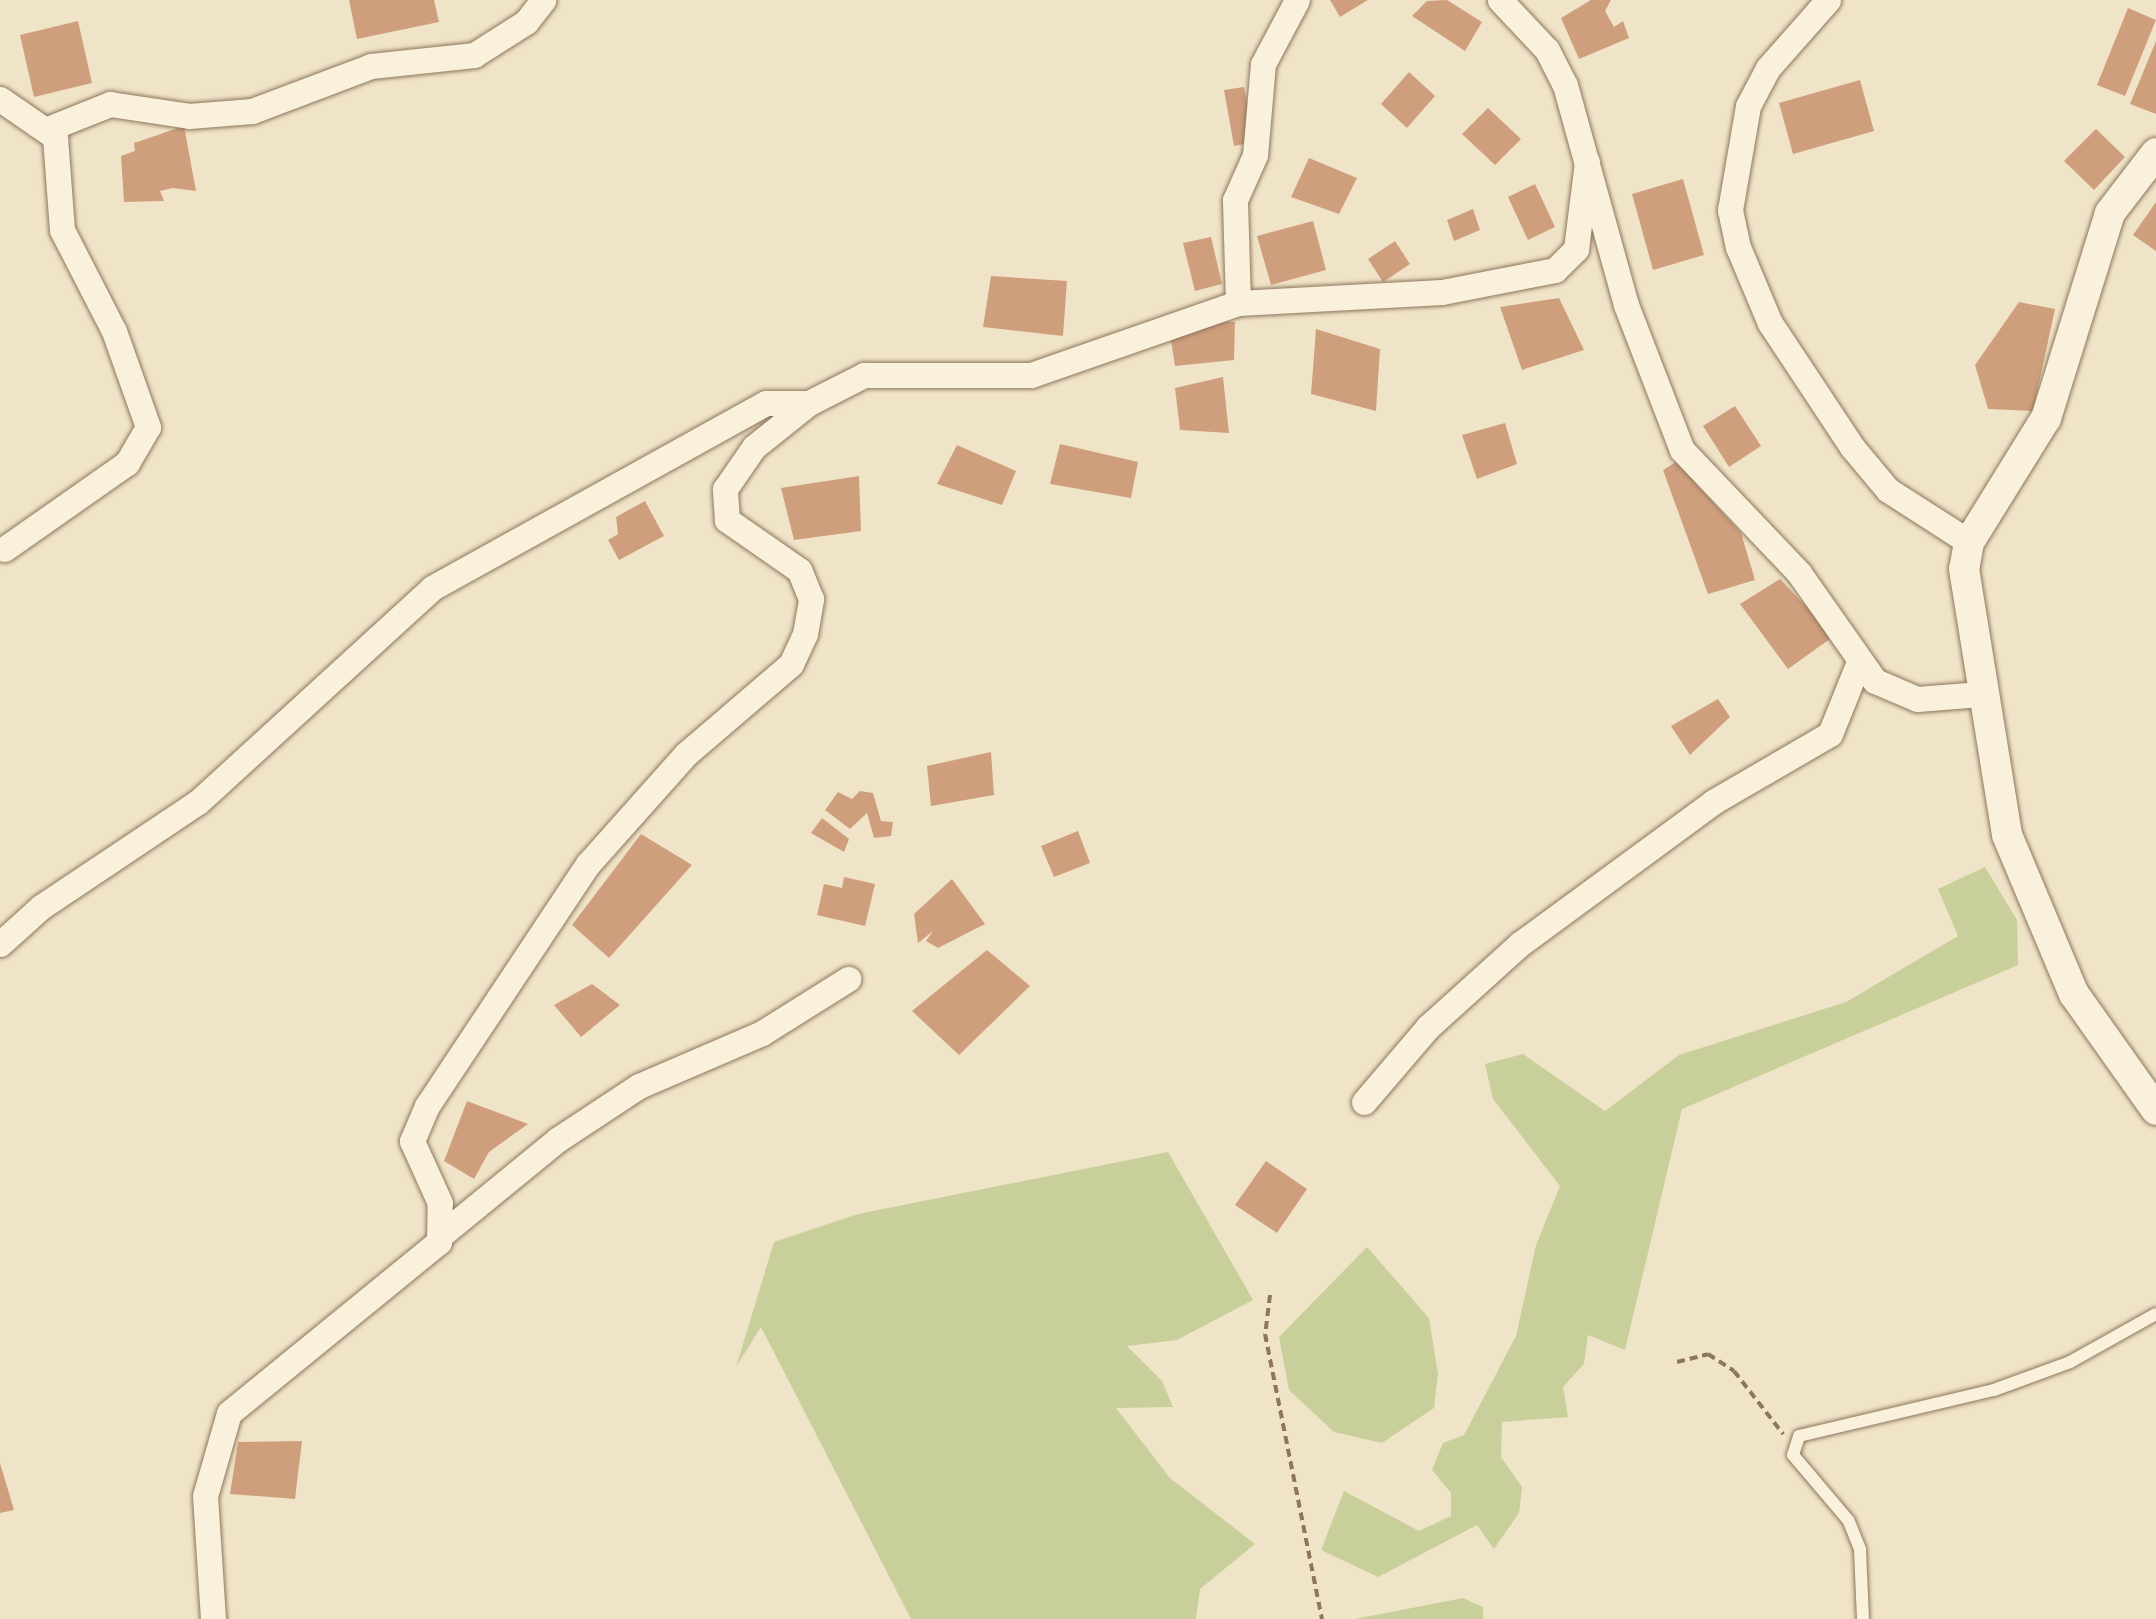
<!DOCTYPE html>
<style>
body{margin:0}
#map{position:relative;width:2156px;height:1619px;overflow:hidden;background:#f0e4c8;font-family:"Crimson Pro",serif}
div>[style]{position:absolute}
.green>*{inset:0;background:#c9cf9b}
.building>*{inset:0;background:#cf9f7d}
.path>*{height:4px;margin-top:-2px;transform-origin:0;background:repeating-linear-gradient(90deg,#8d765c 0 8px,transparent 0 13px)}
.roads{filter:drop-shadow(0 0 2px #8d765c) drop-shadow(0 0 2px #8d765c)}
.service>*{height:12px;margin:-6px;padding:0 6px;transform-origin:6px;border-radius:6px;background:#faf1dc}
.minor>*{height:25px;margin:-12.5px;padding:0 12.5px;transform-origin:12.5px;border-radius:12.5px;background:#faf1dc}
.tertiary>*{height:30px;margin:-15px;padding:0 15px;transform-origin:15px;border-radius:15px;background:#faf1dc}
span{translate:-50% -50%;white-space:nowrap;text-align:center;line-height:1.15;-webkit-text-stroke:10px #f7eed8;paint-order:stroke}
</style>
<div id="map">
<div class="green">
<i style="clip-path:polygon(1985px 867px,2017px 920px,2018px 965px,1682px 1109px,1625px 1350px,1588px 1335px,1584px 1364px,1563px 1387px,1568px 1417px,1502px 1422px,1501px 1457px,1522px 1487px,1519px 1513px,1494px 1549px,1477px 1525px,1378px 1577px,1321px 1550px,1344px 1491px,1419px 1531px,1451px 1516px,1451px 1493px,1432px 1470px,1443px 1443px,1464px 1435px,1516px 1336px,1536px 1245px,1560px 1186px,1493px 1099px,1485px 1064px,1523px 1054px,1605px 1111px,1679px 1055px,1846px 1002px,1958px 936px,1938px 889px)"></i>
<i style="clip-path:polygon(1168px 1152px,1253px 1300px,1177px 1340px,1127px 1346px,1162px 1381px,1173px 1407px,1116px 1408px,1170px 1478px,1255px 1544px,1200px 1589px,1196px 1619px,911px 1619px,761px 1327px,736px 1367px,774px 1242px,858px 1214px)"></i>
<i style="clip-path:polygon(1367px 1247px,1429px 1318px,1438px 1374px,1434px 1408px,1382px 1443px,1334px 1432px,1289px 1390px,1279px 1337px)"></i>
<i style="clip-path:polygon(1463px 1598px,1483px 1607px,1483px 1619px,1355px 1619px)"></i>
</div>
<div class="building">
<i style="clip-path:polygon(349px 0,434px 0,439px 22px,357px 39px)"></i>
<i style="clip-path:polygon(1330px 0,1368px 0,1340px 17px)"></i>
<i style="clip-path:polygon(1447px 0,1482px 22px,1465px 51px,1412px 16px,1427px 1px)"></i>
<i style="clip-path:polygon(1591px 0,1611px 0,1605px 11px,1614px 27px,1623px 21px,1629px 38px,1579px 59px,1561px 18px)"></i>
<i style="clip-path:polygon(2128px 8px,2156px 20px,2125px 96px,2097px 85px)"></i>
<i style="clip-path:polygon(78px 21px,92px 83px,34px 97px,20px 35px)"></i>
<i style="clip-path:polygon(2156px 41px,2156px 114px,2130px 104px)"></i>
<i style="clip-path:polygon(1409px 72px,1435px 96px,1407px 128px,1381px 104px)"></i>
<i style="clip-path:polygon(1860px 80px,1874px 131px,1793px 154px,1779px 103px)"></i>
<i style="clip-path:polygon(1244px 87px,1254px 142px,1234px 146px,1224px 90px)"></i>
<i style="clip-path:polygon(1488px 108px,1521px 139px,1495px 165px,1462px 134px)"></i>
<i style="clip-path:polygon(184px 126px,196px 191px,173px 188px,160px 191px,164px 201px,124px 202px,121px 156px,135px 151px,134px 143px)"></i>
<i style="clip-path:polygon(2096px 129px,2125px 157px,2094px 190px,2064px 161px)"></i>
<i style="clip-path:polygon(1309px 158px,1357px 178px,1339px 214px,1291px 197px)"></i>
<i style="clip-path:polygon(1683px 179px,1704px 255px,1653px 270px,1632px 194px)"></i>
<i style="clip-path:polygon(1535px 184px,1555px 227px,1528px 240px,1508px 197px)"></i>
<i style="clip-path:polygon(2156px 202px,2156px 251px,2133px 235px)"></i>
<i style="clip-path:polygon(1473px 209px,1480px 230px,1454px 241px,1447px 220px)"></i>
<i style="clip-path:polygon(1313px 221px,1326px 270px,1271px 285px,1257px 236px)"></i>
<i style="clip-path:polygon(1211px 237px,1222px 284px,1195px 291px,1183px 243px)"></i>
<i style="clip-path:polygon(1395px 241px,1410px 264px,1383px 282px,1368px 259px)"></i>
<i style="clip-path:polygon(991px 276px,1067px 281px,1063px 336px,983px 327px)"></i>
<i style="clip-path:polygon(1559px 298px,1584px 350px,1522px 370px,1500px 307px)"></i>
<i style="clip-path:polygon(2019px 302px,2055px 309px,2033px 411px,1988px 409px,1975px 365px)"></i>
<i style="clip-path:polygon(1193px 320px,1235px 322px,1234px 360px,1175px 366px,1170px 334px)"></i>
<i style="clip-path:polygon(1316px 329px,1380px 349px,1376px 411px,1311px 394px)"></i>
<i style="clip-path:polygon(1223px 377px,1229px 433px,1180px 430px,1175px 388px)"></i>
<i style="clip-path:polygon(1735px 406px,1761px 446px,1729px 467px,1703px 426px)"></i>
<i style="clip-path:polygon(1505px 423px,1517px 464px,1477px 479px,1462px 435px)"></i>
<i style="clip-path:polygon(1060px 444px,1138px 462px,1131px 498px,1050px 484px)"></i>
<i style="clip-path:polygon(957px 445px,1016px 471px,1002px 505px,937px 484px)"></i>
<i style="clip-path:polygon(1676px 462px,1741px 533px,1755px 580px,1708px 594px,1663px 470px)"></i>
<i style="clip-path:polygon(859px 476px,861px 531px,794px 540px,781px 488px)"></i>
<i style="clip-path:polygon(645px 501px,664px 536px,619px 560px,608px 540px,618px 534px,616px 517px)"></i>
<i style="clip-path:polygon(1780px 579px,1834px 636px,1788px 669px,1740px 604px)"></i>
<i style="clip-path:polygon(1718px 699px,1730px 717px,1690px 755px,1671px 726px)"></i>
<i style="clip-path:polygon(991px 752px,994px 795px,931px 806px,927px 766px)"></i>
<i style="clip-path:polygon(860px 791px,873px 793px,881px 821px,893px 822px,891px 836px,874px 838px,867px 813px,850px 829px,825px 810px,838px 792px,852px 799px)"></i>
<i style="clip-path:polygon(822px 818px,849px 839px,844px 852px,811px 833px)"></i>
<i style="clip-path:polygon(1078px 831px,1090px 863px,1054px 877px,1041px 846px)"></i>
<i style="clip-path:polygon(641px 834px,692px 865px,609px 958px,572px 925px)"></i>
<i style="clip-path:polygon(844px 877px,875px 884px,865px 926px,817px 915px,824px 884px,842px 888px)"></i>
<i style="clip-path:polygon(952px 879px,985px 924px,938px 948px,926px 941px,933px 931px,918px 943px,914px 914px)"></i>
<i style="clip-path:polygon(987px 950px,1030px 986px,959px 1055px,912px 1011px)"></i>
<i style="clip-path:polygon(592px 984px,620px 1005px,581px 1037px,554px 1005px)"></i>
<i style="clip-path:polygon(467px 1101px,528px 1124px,489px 1152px,474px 1179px,444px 1161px)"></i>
<i style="clip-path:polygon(1266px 1161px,1307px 1189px,1277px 1233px,1235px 1205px)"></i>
<i style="clip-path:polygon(302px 1441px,295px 1499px,230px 1494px,238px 1442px)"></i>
<i style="clip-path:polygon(0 1463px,14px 1510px,0 1513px)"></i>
</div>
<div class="path">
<i style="left:1270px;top:1295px;width:39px;rotate:97deg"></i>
<i style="left:1265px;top:1334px;width:291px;rotate:78.7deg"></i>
<i style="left:1677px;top:1362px;width:32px;rotate:-14deg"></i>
<i style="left:1708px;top:1354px;width:31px;rotate:33deg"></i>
<i style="left:1734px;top:1371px;width:80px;rotate:52.1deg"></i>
</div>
<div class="roads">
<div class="service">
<i style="left:1863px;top:1619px;width:70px;rotate:-92.5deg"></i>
<i style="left:1860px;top:1549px;width:31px;rotate:-112deg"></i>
<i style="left:1848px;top:1520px;width:85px;rotate:-130.2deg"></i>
<i style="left:1793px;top:1455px;width:20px;rotate:-72deg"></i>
<i style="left:1799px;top:1436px;width:200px;rotate:-13.3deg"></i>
<i style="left:1994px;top:1390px;width:81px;rotate:-20.2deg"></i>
<i style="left:2070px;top:1362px;width:98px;rotate:-29.2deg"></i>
</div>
<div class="minor">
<i style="left:1500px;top:0;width:69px;rotate:46.8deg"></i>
<i style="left:1547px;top:50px;width:39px;rotate:63deg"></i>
<i style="left:1565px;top:85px;width:228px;rotate:74.5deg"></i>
<i style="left:1626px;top:305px;width:155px;rotate:68.9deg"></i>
<i style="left:1682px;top:450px;width:170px;rotate:46.4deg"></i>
<i style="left:1799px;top:573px;width:132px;rotate:54.9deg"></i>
<i style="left:1875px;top:681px;width:46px;rotate:23.2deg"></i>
<i style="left:1917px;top:699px;width:64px;rotate:-4.5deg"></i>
<i style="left:1828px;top:0;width:91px;rotate:131.4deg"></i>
<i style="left:1768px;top:68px;width:43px;rotate:117.8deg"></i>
<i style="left:1748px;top:106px;width:106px;rotate:99.8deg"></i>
<i style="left:1730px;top:210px;width:38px;rotate:78deg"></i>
<i style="left:1738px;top:247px;width:82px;rotate:67.2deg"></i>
<i style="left:1770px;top:323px;width:149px;rotate:56.5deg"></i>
<i style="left:1852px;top:447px;width:56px;rotate:50.1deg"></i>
<i style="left:1888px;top:490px;width:96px;rotate:32.7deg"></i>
<i style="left:0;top:99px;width:67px;rotate:34.6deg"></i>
<i style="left:55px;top:137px;width:93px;rotate:85.7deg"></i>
<i style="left:62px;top:230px;width:114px;rotate:62.8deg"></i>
<i style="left:114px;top:331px;width:102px;rotate:70.5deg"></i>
<i style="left:148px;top:427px;width:42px;rotate:120.3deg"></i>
<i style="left:127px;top:463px;width:150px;rotate:145deg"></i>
<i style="left:50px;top:128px;width:65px;rotate:-21.8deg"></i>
<i style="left:110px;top:104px;width:80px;rotate:8.6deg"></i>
<i style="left:189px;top:116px;width:63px;rotate:-4.5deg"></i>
<i style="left:252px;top:111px;width:127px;rotate:-20.7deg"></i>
<i style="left:371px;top:66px;width:104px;rotate:-6.1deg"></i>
<i style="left:474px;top:55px;width:62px;rotate:-32.4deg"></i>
<i style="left:526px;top:22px;width:28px;rotate:-52deg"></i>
<i style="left:1238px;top:303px;width:103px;rotate:-91.7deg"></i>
<i style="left:1235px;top:200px;width:49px;rotate:-66deg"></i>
<i style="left:1255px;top:155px;width:91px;rotate:-85deg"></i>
<i style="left:1263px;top:64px;width:72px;rotate:-62deg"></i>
<i style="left:0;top:944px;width:55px;rotate:-42.1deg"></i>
<i style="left:41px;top:907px;width:189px;rotate:-33.8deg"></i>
<i style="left:198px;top:802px;width:317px;rotate:-42.4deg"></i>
<i style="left:432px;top:588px;width:382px;rotate:-29deg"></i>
<i style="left:766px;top:403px;width:43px"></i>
<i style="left:1364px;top:1102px;width:99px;rotate:-49.5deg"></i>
<i style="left:1428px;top:1027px;width:124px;rotate:-42.1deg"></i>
<i style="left:1520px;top:944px;width:240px;rotate:-36.3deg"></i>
<i style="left:1713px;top:802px;width:135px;rotate:-30.2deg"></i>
<i style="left:1830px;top:734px;width:78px;rotate:-68.1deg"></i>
<i style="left:441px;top:1235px;width:150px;rotate:-39.3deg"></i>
<i style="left:557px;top:1140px;width:98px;rotate:-33.4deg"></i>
<i style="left:639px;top:1086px;width:134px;rotate:-23.3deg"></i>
<i style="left:762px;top:1033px;width:102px;rotate:-32.1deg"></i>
<i style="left:213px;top:1619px;width:123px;rotate:-93.7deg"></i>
<i style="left:205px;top:1496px;width:86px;rotate:-73.9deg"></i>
<i style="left:229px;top:1413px;width:271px;rotate:-39.2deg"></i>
<i style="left:439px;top:1242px;width:39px;rotate:-89deg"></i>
<i style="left:440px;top:1203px;width:68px;rotate:-114.3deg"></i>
<i style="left:412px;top:1141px;width:38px;rotate:-67deg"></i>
<i style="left:427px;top:1106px;width:291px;rotate:-56.4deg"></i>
<i style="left:588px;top:864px;width:147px;rotate:-48.3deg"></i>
<i style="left:686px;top:754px;width:138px;rotate:-40.6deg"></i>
<i style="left:791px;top:664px;width:33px;rotate:-65deg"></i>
<i style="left:805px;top:634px;width:36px;rotate:-80deg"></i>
<i style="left:811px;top:599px;width:31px;rotate:-112deg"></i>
<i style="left:799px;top:570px;width:88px;rotate:-145.2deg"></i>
<i style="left:727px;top:520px;width:31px;rotate:-94deg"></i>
<i style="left:725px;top:489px;width:51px;rotate:-55.4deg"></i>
<i style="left:754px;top:447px;width:70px;rotate:-38.7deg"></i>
<i style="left:809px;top:403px;width:62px;rotate:-27deg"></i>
<i style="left:864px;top:375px;width:167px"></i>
<i style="left:1031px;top:375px;width:219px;rotate:-19.2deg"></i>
<i style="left:1238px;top:303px;width:204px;rotate:-3.1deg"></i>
<i style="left:1442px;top:292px;width:115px;rotate:-11deg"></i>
<i style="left:1555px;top:270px;width:30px;rotate:-45deg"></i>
<i style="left:1576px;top:249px;width:88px;rotate:-82.8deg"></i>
</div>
<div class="tertiary">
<i style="left:2156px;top:153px;width:76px;rotate:127.5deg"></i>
<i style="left:2110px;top:213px;width:215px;rotate:107.3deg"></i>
<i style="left:2046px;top:418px;width:146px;rotate:121.8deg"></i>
<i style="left:1969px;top:542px;width:27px;rotate:100deg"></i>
<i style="left:1964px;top:569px;width:269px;rotate:80.8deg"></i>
<i style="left:2007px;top:835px;width:173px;rotate:67.2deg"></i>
<i style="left:2074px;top:994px;width:142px;rotate:54.7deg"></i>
</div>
</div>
</div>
